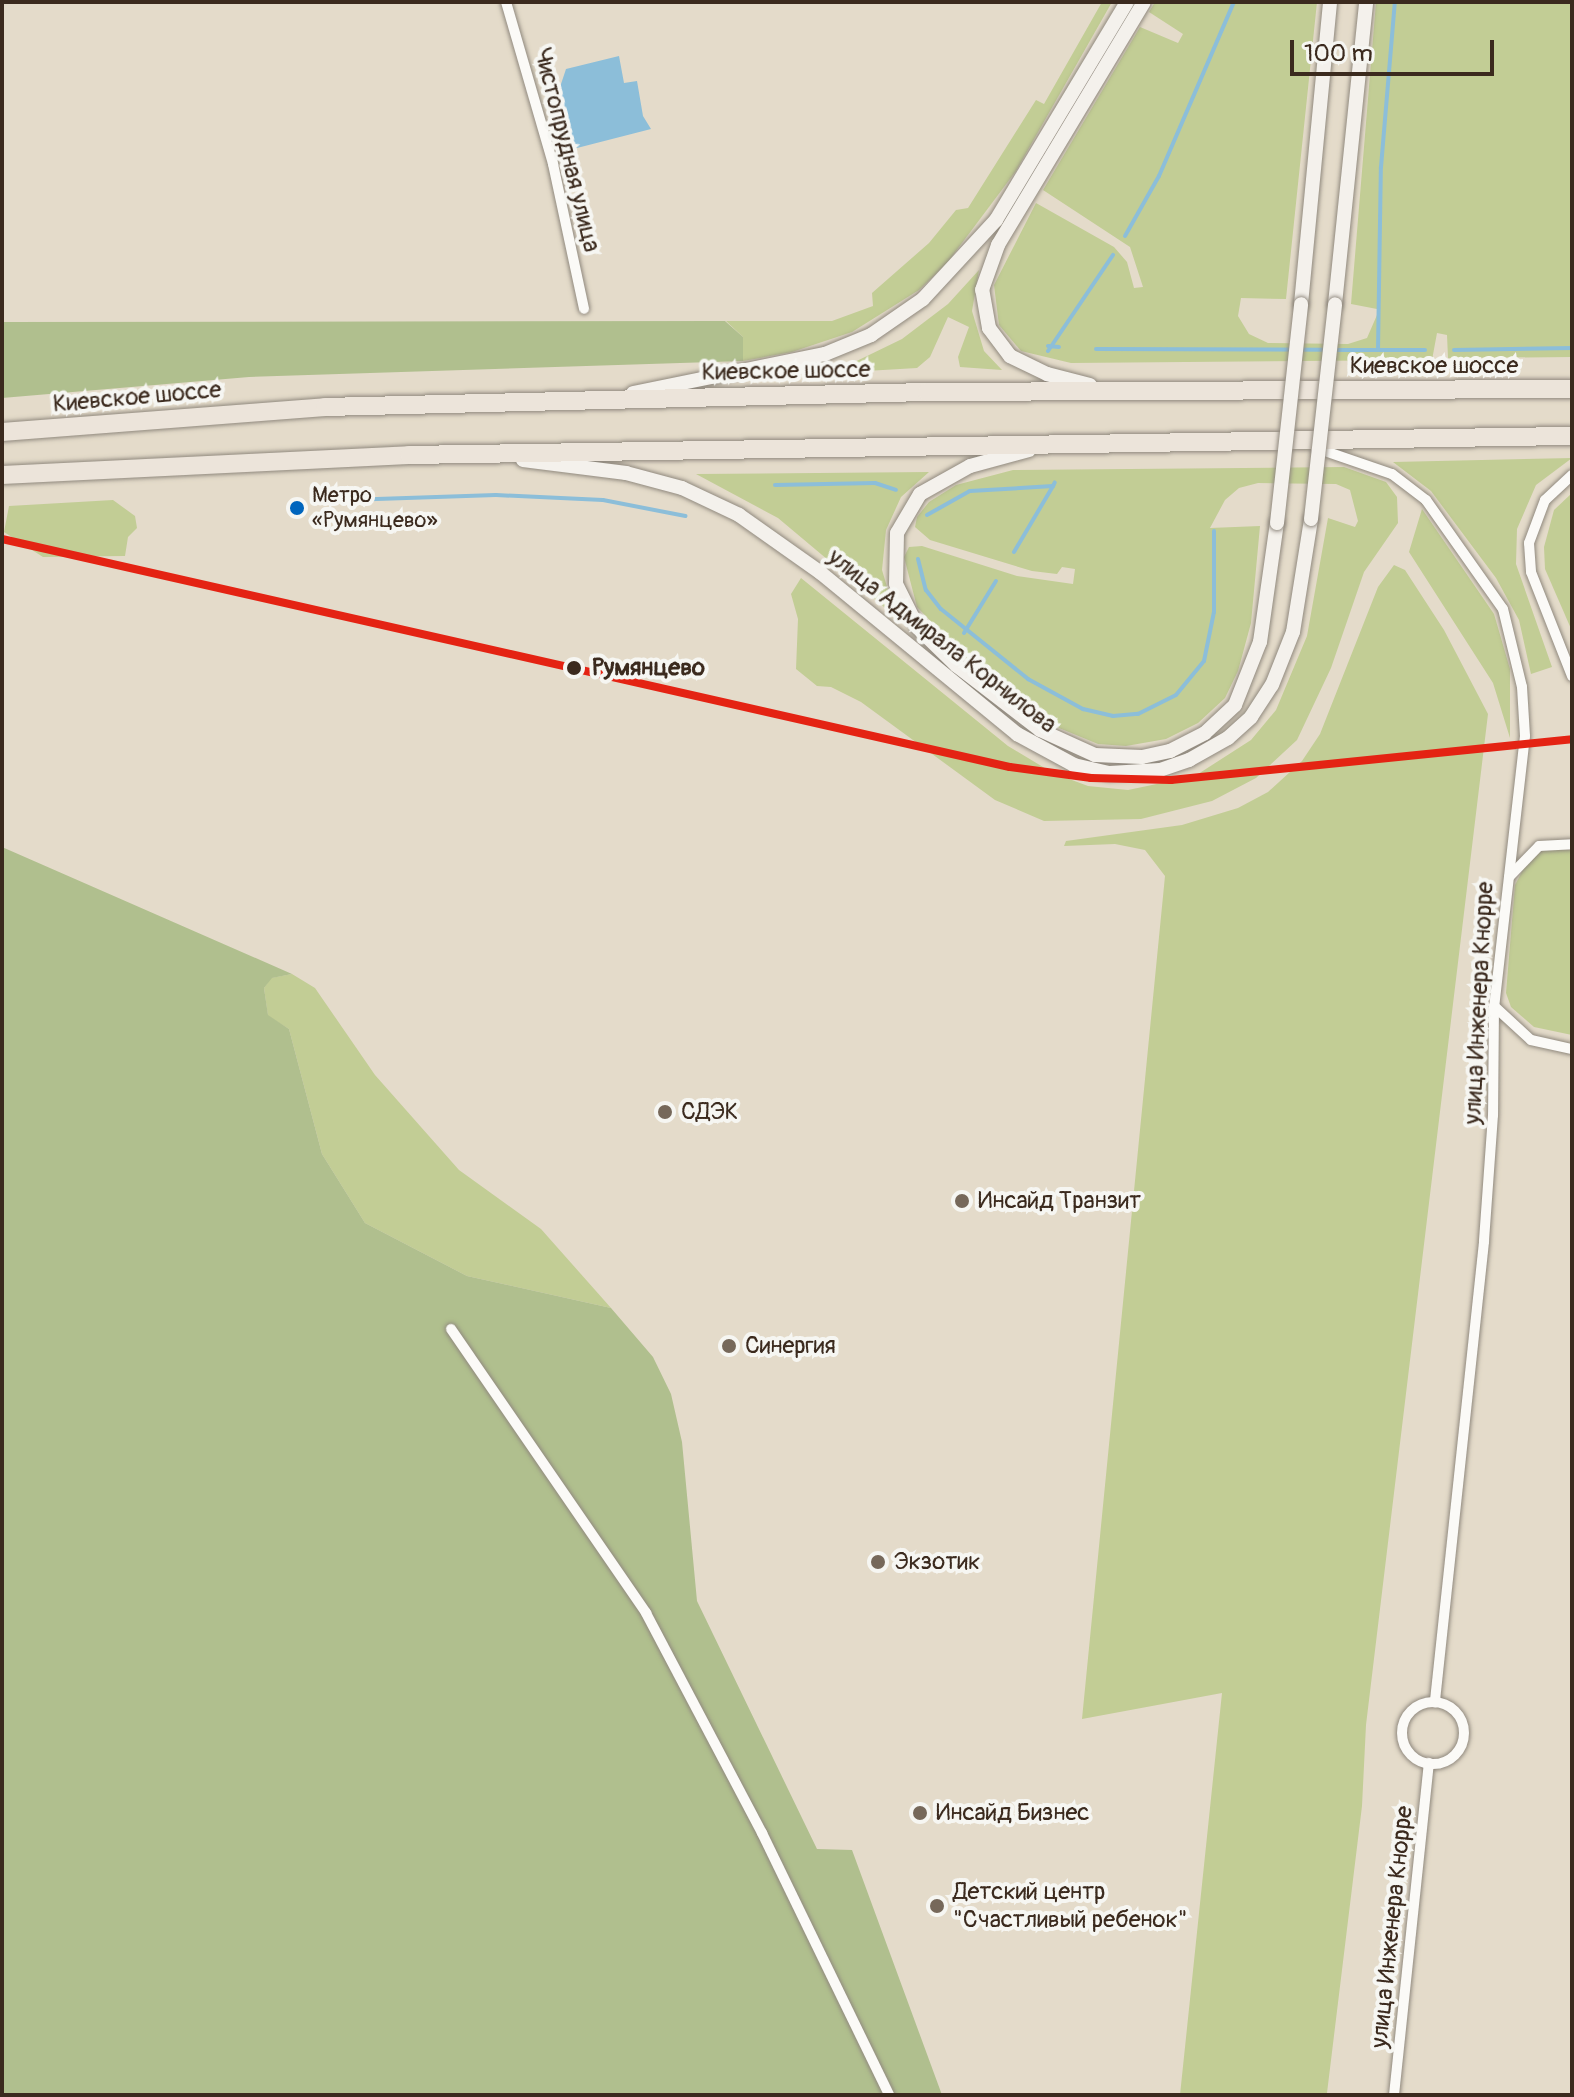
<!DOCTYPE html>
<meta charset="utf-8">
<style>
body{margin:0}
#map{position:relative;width:1574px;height:2097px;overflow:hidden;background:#e4dbca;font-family:Pangolin,sans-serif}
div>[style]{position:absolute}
.green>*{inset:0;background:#c2cd95}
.forest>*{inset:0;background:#b0bf8e}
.water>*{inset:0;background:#8cbed9}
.stream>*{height:4px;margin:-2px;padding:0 2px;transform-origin:2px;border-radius:2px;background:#8cbed9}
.roads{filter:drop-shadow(0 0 2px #90897e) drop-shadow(0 0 2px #90897e)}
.minor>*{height:10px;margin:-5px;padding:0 5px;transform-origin:5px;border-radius:5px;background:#fbfaf7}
.minor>.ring{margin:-5px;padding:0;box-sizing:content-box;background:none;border:10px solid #fbfaf7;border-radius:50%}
.secondary>*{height:14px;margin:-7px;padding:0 7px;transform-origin:7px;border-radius:7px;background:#f4f1ec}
.trunk>*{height:18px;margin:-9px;padding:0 9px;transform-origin:9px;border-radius:9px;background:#ece4da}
.bridges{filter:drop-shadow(0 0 2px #90897e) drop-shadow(0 0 2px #90897e)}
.secondary-bridge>*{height:14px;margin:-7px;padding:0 7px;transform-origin:7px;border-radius:7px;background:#f4f1ec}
.metro-1>*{height:8px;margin:-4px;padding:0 4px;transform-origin:4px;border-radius:4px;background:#e42313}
.dots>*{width:22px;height:22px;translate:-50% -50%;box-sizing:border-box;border:4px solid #f6f6f2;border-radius:50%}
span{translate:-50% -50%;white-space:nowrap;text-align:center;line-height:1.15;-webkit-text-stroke:8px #f6f6f2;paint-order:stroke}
.bus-label{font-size:22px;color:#3b2a1e}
.left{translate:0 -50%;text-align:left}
.street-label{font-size:24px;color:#3b2a1e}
.stop-label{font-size:24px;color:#3b2a1e;font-weight:700}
.poi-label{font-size:24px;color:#3b2a1e}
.frame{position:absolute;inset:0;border:4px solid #3b2a1e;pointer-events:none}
.scale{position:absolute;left:1290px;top:40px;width:204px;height:36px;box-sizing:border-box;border:4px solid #3b2a1e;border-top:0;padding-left:10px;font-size:24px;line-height:28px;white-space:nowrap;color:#3b2a1e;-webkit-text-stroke:6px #f6f6f2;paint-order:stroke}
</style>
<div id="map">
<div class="green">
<i style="clip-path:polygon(1102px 2px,1112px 2px,1016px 171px,947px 263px,919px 290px,852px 332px,792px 352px,743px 361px,743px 337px,726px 321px,832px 321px,873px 306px,872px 293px,929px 243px,956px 210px,968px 208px,1036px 100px,1044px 104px)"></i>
<i style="clip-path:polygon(1155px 2px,1317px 2px,1286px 299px,1241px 298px,1238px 316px,1249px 334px,1268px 343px,1348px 344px,1367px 338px,1377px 315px,1377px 309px,1351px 304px,1376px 2px,1572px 2px,1572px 357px,1448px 358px,1447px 335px,1437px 333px,1432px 360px,1071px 363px,1021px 351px,999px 325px,994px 285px,1036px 203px,1114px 247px,1127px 262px,1134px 288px,1143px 287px,1130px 247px,1043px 190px,1140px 27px,1178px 43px,1183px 34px,1149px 12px)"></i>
<i style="clip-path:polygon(979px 270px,972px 311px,984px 351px,1002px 370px,960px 367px,958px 357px,969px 327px,948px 317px,930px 357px,917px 368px,832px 373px,902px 339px,948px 304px)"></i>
<i style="clip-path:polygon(1572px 458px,1536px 485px,1517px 529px,1516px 564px,1552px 667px,1531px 674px,1519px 620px,1496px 578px,1431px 491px,1393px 462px)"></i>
<i style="clip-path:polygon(1344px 467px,1386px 482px,1397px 497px,1398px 523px,1364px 572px,1331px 668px,1297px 740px,1256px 778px,1212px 801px,1141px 819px,1044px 821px,995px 800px,861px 702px,831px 687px,817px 686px,796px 669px,798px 619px,791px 594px,801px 578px,1008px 746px,1053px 773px,1088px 786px,1128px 790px,1195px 776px,1251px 740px,1276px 710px,1307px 636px,1328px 518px,1355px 527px,1358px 521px,1350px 490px,1336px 484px,1258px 483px,1239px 488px,1225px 500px,1210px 528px,1260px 526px,1251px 623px,1238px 671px,1225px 698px,1198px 723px,1166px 739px,1126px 746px,1098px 744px,1059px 728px,965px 657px,917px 607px,904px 557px,909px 547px,922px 546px,1017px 576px,1073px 584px,1075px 569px,1062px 567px,1057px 574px,1032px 571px,930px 540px,915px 527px,917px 517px,929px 502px,956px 485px,1013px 470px)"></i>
<i style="clip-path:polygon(929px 472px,901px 497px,886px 530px,882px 570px,896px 617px,778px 518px,696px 474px)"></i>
<i style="clip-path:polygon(1572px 493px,1572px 631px,1545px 569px,1544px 547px,1554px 510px)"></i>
<i style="clip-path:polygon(113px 500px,135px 516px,137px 528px,128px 537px,125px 556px,43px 557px,4px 532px,9px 506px)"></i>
<i style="clip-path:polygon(1422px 509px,1494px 614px,1510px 669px,1510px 738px,1493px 683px,1409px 552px)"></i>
<i style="clip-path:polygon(1394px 565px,1405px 570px,1444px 630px,1488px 714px,1366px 1725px,1362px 1806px,1327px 2093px,1335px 2095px,1180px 2095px,1222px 1693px,1082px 1719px,1165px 876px,1145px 850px,1115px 844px,1064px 846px,1066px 841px,1182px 825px,1238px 808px,1268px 792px,1302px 761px,1320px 734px,1378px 587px)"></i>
<i style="clip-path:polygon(1543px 850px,1572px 850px,1572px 1035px,1534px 1027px,1511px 1007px,1506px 993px,1515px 885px,1529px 858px)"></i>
<i style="clip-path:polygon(292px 974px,315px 988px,375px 1075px,459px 1170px,541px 1229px,611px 1308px,467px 1276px,365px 1223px,322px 1154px,289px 1029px,268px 1016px,264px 988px,271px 978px)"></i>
</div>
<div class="forest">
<i style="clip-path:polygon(725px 321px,743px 337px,743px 361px,249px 377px,2px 398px,2px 322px)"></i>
<i style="clip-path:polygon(2px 847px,292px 974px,272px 978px,264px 988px,268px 1015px,289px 1029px,322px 1154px,365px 1223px,467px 1276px,611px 1308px,653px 1357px,671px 1394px,682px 1442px,697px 1601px,817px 1849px,852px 1850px,942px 2095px,2px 2095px)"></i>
</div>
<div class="water">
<i style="clip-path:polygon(619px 56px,624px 83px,637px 81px,643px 116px,651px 129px,577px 148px,564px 143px,559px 90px,566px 69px)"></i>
</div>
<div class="stream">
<i style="left:1125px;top:236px;width:69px;rotate:-60.5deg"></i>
<i style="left:1159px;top:176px;width:189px;rotate:-66.7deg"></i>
<i style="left:1048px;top:346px;width:11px;rotate:5deg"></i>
<i style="left:1096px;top:349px;width:230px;rotate:0.2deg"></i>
<i style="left:1335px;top:350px;width:90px"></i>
<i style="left:1378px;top:350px;width:183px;rotate:-89.1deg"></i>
<i style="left:1381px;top:167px;width:166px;rotate:-85.2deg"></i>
<i style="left:1454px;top:350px;width:118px;rotate:-1deg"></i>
<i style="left:1048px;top:351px;width:116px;rotate:-55.9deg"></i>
<i style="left:775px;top:485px;width:100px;rotate:-1.1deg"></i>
<i style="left:875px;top:483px;width:22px;rotate:18deg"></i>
<i style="left:347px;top:500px;width:149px;rotate:-1.9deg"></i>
<i style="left:496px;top:495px;width:107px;rotate:2.7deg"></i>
<i style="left:603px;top:500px;width:84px;rotate:11deg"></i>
<i style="left:927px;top:515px;width:49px;rotate:-29.2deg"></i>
<i style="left:970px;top:491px;width:83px;rotate:-3.4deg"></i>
<i style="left:1053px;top:486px;width:4px;rotate:-63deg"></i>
<i style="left:1014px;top:552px;width:77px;rotate:-59.4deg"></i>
<i style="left:918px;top:559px;width:32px;rotate:76deg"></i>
<i style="left:926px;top:590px;width:24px;rotate:52deg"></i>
<i style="left:941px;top:609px;width:112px;rotate:38.8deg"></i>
<i style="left:1028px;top:679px;width:63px;rotate:28.6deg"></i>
<i style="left:1083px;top:709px;width:31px;rotate:13deg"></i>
<i style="left:1113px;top:716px;width:25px;rotate:-5deg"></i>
<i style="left:1138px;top:714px;width:42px;rotate:-26.6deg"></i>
<i style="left:1176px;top:695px;width:44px;rotate:-50.5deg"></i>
<i style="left:1204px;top:661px;width:50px;rotate:-78.5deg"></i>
<i style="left:1214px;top:612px;width:81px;rotate:-90deg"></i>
<i style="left:964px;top:633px;width:61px;rotate:-58.4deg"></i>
</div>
<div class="roads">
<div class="minor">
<i style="left:506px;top:2px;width:169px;rotate:73.8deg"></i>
<i style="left:553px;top:164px;width:148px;rotate:77.9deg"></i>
<i style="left:1316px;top:448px;width:80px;rotate:18.9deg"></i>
<i style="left:1392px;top:474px;width:43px;rotate:37.4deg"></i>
<i style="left:1426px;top:500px;width:133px;rotate:54.8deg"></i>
<i style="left:1503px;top:609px;width:80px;rotate:76.3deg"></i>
<i style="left:1522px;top:687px;width:49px;rotate:86.5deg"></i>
<i style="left:1525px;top:736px;width:272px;rotate:96.5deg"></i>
<i style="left:1494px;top:1006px;width:109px;rotate:90.5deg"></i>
<i style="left:1493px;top:1115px;width:127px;rotate:94.1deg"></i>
<i style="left:1484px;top:1242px;width:463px;rotate:96.1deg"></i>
<i style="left:1572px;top:475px;width:37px;rotate:137deg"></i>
<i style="left:1545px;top:500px;width:46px;rotate:110.4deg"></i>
<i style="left:1529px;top:543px;width:29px;rotate:86deg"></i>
<i style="left:1531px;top:572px;width:112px;rotate:68.5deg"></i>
<i style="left:1509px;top:877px;width:43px;rotate:-45.9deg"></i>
<i style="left:1539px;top:846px;width:33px;rotate:-3deg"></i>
<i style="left:1494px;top:1006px;width:50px;rotate:42.6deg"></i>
<i style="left:1531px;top:1040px;width:42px;rotate:12.4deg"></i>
<i style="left:451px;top:1329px;width:345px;rotate:55.5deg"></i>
<i style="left:646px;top:1613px;width:249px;rotate:62.2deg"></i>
<i style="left:762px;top:1833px;width:291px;rotate:64.1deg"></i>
<i class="ring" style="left:1402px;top:1702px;width:52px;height:52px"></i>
<i style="left:1394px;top:2095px;width:334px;rotate:-84deg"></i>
</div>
<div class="secondary">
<i style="left:1301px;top:304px;width:303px;rotate:-84.5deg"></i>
<i style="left:1335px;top:304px;width:304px;rotate:-84.1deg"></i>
<i style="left:1090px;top:385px;width:44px;rotate:-165.7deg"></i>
<i style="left:1047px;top:374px;width:41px;rotate:-154.1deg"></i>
<i style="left:1010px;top:356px;width:35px;rotate:-127deg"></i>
<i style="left:989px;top:328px;width:39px;rotate:-100deg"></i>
<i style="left:982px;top:290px;width:48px;rotate:-70.4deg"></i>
<i style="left:998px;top:245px;width:283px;rotate:-59deg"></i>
<i style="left:633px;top:393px;width:196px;rotate:-11.5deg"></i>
<i style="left:825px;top:354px;width:50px;rotate:-22.4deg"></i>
<i style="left:871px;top:335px;width:63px;rotate:-34.7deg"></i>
<i style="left:923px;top:299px;width:108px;rotate:-47.3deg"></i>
<i style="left:996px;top:220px;width:254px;rotate:-59deg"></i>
<i style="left:1029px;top:450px;width:61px;rotate:164.8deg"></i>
<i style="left:970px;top:466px;width:57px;rotate:150.8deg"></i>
<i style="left:920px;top:494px;width:45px;rotate:120.5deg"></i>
<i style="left:897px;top:533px;width:51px;rotate:91.1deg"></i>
<i style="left:896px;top:584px;width:49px;rotate:63.4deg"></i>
<i style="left:918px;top:628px;width:54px;rotate:44.3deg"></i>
<i style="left:957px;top:666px;width:105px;rotate:37.6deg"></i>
<i style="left:1040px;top:730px;width:60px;rotate:24.4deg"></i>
<i style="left:1095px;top:755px;width:47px;rotate:2.4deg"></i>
<i style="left:1142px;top:757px;width:29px;rotate:-12deg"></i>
<i style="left:1170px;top:751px;width:39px;rotate:-27deg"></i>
<i style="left:1205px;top:733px;width:41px;rotate:-43deg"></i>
<i style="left:1235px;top:705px;width:68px;rotate:-68.4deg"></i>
<i style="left:1260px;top:642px;width:120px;rotate:-81.9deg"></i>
<i style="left:523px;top:460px;width:104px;rotate:7.2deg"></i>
<i style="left:626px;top:473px;width:58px;rotate:15deg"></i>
<i style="left:682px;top:488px;width:63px;rotate:25.3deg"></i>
<i style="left:739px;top:515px;width:100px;rotate:35.3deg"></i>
<i style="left:821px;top:573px;width:254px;rotate:39.4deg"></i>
<i style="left:1017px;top:734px;width:65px;rotate:28.5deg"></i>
<i style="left:1074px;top:765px;width:37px;rotate:13deg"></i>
<i style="left:1110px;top:773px;width:50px;rotate:-3.4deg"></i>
<i style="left:1160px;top:770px;width:31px;rotate:-19deg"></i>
<i style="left:1189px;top:760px;width:45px;rotate:-29.4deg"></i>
<i style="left:1228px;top:738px;width:31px;rotate:-42deg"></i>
<i style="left:1251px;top:717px;width:38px;rotate:-57deg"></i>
<i style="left:1272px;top:685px;width:57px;rotate:-68.4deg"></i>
<i style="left:1293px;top:632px;width:114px;rotate:-80.9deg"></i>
</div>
<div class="trunk">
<i style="left:2px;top:432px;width:324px;rotate:-4.4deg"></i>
<i style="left:325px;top:407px;width:602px;rotate:-1.43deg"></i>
<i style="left:927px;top:392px;width:645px;rotate:-0.27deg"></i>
<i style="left:2px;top:475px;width:407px;rotate:-2.8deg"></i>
<i style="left:409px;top:455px;width:1163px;rotate:-0.94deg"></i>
</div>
</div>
<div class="bridges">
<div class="secondary-bridge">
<i style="left:1311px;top:519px;width:216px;rotate:-83.6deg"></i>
<i style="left:1277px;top:523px;width:220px;rotate:-83.7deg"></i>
</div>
</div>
<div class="metro-1">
<i style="left:2px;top:539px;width:1033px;rotate:12.75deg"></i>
<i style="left:1010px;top:767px;width:82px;rotate:7.7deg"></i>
<i style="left:1091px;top:778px;width:80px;rotate:1.4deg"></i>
<i style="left:1171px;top:780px;width:403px;rotate:-5.8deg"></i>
</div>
<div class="dots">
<i style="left:297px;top:508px;background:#0065bd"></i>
<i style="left:574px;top:668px;background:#3b2a1e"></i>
<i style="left:665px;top:1112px;background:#76685a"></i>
<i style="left:962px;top:1201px;background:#76685a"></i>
<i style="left:729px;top:1346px;background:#76685a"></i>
<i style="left:878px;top:1562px;background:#76685a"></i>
<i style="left:920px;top:1813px;background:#76685a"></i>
<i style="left:937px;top:1906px;background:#76685a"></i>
</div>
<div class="bus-label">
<span class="left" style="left:312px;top:508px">Метро<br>«Румянцево»</span>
</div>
<div class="street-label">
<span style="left:567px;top:150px;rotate:76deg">Чистопрудная улица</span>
<span style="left:1434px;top:366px">Киевское шоссе</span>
<span style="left:786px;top:371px;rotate:-1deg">Киевское шоссе</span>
<span style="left:137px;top:397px;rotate:-5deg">Киевское шоссе</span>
<span style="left:942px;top:641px;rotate:38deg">улица Адмирала Корнилова</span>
<span style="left:1479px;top:1003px;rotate:-87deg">улица Инженера Кнорре</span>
<span style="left:1392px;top:1927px;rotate:-84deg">улица Инженера Кнорре</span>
</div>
<div class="stop-label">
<span class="left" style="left:592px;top:668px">Румянцево</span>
</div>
<div class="poi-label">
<span class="left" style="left:681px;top:1112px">СДЭК</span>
<span class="left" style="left:978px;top:1201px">Инсайд Транзит</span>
<span class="left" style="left:745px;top:1346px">Синергия</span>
<span class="left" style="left:894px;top:1562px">Экзотик</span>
<span class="left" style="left:936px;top:1813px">Инсайд Бизнес</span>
<span class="left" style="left:953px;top:1906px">Детский центр<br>"Счастливый ребенок"</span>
</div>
<div class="frame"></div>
<div class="scale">100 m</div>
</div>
